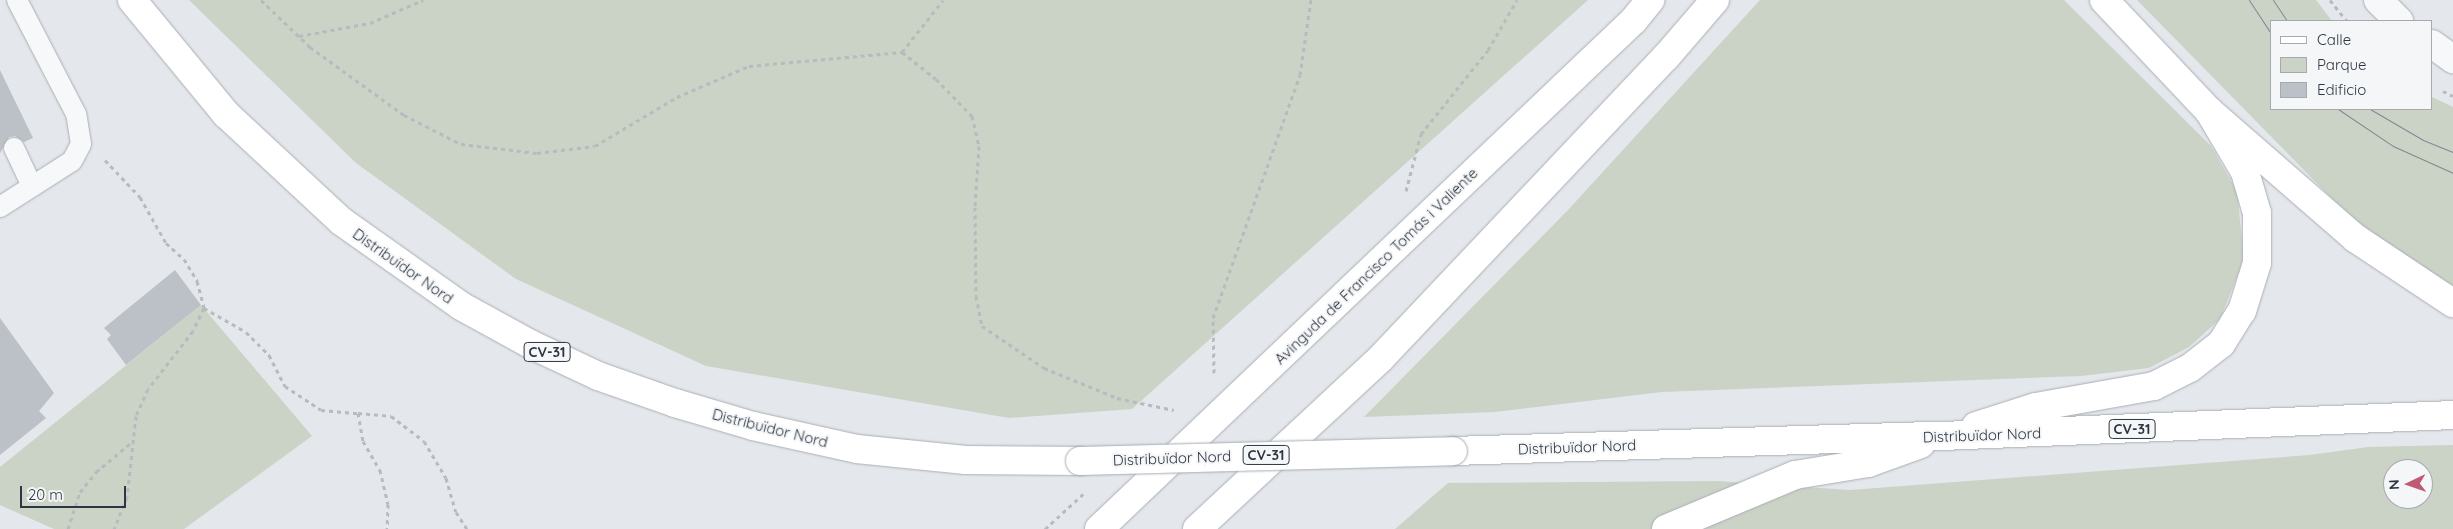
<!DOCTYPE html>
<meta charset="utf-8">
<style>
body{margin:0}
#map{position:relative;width:2453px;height:529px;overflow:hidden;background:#e4e7eb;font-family:Quicksand,sans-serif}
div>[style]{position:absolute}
.green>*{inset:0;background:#cbd3c6}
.building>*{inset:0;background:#bcc1c7}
.path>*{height:3px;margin-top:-1.5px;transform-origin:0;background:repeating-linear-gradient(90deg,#b7babe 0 4px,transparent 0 8px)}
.roads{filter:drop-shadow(0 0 1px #aaafb5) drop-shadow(0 0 1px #aaafb5)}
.service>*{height:20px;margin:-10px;padding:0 10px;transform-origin:10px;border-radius:10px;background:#f7f8f9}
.minor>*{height:28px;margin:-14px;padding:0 14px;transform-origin:14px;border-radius:14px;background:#f7f8f9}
.secondary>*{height:28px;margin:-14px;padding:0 14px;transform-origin:14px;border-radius:14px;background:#fff}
.primary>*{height:28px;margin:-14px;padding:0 14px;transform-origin:14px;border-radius:14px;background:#fff}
.tram>*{height:1px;margin:-0.5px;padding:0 0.5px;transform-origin:0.5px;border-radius:0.5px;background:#7f8992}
.bridges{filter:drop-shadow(0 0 1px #a5adb5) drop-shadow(0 0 1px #a5adb5)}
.primary-bridge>*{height:28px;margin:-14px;padding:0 14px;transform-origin:14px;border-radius:14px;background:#fff}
span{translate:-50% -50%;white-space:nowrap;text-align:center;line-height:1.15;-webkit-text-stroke:4px #f4f6f8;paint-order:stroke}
.shield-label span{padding:1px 4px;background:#f4f6f8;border:1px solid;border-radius:4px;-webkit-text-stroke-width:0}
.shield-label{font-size:14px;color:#2e3741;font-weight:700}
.street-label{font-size:15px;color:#2e3741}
.legend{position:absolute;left:2270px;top:20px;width:162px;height:90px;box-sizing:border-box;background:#f4f6f8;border:1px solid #a5aaaf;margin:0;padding:6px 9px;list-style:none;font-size:15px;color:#2e3741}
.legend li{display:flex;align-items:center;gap:10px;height:25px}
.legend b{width:25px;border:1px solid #a5aaaf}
.north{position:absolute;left:2383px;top:459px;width:50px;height:50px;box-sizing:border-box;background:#f4f6f8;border:1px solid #a5aaaf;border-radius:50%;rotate:267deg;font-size:14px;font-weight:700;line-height:20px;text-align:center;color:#2e3741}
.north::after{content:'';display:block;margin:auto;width:18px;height:22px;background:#c05973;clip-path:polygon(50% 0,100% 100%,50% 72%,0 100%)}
.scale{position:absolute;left:20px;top:486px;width:106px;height:22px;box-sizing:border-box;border:2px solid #2e3741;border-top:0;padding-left:6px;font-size:15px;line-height:18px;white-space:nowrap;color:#2e3741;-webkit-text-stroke:4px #f4f6f8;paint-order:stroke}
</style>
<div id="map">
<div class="green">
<i style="clip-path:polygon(189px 0,1588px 0,1132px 409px,1009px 418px,706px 366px,516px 279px,356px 163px)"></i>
<i style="clip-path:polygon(1760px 0,2064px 0,2211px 146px,2237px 191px,2244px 260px,2220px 319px,2189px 347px,2149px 368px,2081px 376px,1662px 392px,1495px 412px,1364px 417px,1568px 210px)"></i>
<i style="clip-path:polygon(2137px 0,2316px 0,2332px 21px,2272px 21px,2272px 109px,2432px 109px,2432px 97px,2453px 107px,2453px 287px,2353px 220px)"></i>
<i style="clip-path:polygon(201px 305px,312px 436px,184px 529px,54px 529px,0 505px,0 467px)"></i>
<i style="clip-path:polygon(evenodd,2453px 445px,2453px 529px,1395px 529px,1448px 483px,1717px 481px,1850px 490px,2310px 455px,2368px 447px,2453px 445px,2393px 469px,2423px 469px,2423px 499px,2393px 499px,2393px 469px)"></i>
</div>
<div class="building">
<i style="clip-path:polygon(0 70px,33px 138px,24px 142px,15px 136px,9px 137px,0 153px)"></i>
<i style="clip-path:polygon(175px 270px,201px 305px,126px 365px,107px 339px,111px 335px,104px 328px)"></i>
<i style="clip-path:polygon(0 318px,54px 393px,39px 411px,46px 418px,0 455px)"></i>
</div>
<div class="path">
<i style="left:261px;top:0;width:68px;rotate:43.8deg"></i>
<i style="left:310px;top:47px;width:116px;rotate:35.9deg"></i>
<i style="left:404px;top:115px;width:64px;rotate:27deg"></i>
<i style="left:461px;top:144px;width:77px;rotate:6.8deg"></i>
<i style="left:537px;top:153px;width:58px;rotate:-6.9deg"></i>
<i style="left:595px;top:146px;width:96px;rotate:-30.9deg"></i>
<i style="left:677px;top:97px;width:78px;rotate:-23.3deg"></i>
<i style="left:749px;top:66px;width:154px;rotate:-5.2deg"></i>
<i style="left:902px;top:52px;width:66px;rotate:-51.7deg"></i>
<i style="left:2330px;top:0;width:27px;rotate:51deg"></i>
<i style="left:299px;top:36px;width:72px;rotate:-10.4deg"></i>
<i style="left:370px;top:23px;width:58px;rotate:-23.5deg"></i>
<i style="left:902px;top:52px;width:43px;rotate:38.5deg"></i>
<i style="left:936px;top:79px;width:52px;rotate:45.8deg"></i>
<i style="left:972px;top:116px;width:31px;rotate:77deg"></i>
<i style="left:979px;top:146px;width:61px;rotate:93.8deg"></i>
<i style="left:975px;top:207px;width:89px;rotate:89.4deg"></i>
<i style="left:976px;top:296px;width:31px;rotate:79deg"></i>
<i style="left:982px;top:326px;width:75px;rotate:34.1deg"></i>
<i style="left:1044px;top:368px;width:79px;rotate:22.3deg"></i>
<i style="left:1117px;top:398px;width:58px;rotate:11.9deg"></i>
<i style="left:2443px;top:91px;width:11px;rotate:27deg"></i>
<i style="left:105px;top:160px;width:51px;rotate:46.6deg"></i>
<i style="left:140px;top:197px;width:53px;rotate:60.5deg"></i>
<i style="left:166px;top:243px;width:24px;rotate:42deg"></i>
<i style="left:184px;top:259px;width:26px;rotate:59deg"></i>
<i style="left:197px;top:281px;width:28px;rotate:75deg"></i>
<i style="left:204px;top:308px;width:25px;rotate:116deg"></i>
<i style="left:193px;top:331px;width:73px;rotate:127.8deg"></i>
<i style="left:148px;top:389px;width:30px;rotate:114deg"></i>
<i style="left:136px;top:416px;width:81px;rotate:96.3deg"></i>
<i style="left:127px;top:497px;width:35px;rotate:112deg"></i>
<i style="left:1406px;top:191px;width:59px;rotate:-75.3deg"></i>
<i style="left:1421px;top:134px;width:107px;rotate:-51.4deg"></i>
<i style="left:1488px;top:50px;width:58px;rotate:-59.9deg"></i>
<i style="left:204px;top:308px;width:48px;rotate:29.7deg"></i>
<i style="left:246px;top:332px;width:33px;rotate:45deg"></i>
<i style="left:269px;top:355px;width:35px;rotate:63deg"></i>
<i style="left:285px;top:386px;width:43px;rotate:33.7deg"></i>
<i style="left:321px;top:410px;width:37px;rotate:5deg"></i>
<i style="left:358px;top:413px;width:28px;rotate:80deg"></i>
<i style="left:363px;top:441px;width:34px;rotate:60deg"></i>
<i style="left:380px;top:470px;width:35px;rotate:77deg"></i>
<i style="left:388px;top:504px;width:25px;rotate:92deg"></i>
<i style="left:1214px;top:373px;width:55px;rotate:-91deg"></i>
<i style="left:1213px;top:318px;width:258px;rotate:-70.3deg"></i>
<i style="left:1300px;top:75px;width:76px;rotate:-81.7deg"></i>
<i style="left:358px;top:413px;width:33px;rotate:5deg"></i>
<i style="left:391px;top:416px;width:41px;rotate:37.1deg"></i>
<i style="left:424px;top:441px;width:43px;rotate:59.3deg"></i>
<i style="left:446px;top:478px;width:35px;rotate:74deg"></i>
<i style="left:456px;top:512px;width:20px;rotate:57deg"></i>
<i style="left:68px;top:529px;width:39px;rotate:-72deg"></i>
<i style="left:80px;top:492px;width:26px;rotate:-51deg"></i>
<i style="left:96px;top:472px;width:47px;rotate:-39.8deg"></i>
<i style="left:1045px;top:529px;width:52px;rotate:-42.6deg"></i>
</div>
<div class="roads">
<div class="service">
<i style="left:14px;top:148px;width:42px;rotate:64.7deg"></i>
<i style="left:0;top:207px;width:85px;rotate:-32.6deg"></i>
<i style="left:72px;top:161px;width:19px;rotate:-62deg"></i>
<i style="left:81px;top:144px;width:30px;rotate:-99deg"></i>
<i style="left:76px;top:114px;width:128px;rotate:-117.4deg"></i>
</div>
<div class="minor">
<i style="left:2378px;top:0;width:30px;rotate:45deg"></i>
<i style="left:2432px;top:44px;width:26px;rotate:36deg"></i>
</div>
<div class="secondary">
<i style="left:1099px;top:529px;width:738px;rotate:-43.57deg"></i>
<i style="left:1634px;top:20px;width:26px;rotate:-51deg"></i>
<i style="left:1197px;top:529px;width:251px;rotate:-42.9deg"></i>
<i style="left:1381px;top:358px;width:415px;rotate:-46.6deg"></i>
<i style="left:1666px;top:57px;width:75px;rotate:-49.3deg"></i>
</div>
<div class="primary">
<i style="left:132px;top:0;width:148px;rotate:50.5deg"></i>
<i style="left:226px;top:114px;width:157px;rotate:42.9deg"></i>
<i style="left:341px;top:221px;width:147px;rotate:35.3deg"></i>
<i style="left:461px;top:306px;width:79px;rotate:28.8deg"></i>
<i style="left:530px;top:344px;width:75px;rotate:25.2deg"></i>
<i style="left:598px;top:376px;width:82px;rotate:19.3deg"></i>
<i style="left:675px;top:403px;width:81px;rotate:16.4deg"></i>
<i style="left:753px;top:426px;width:107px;rotate:12.5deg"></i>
<i style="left:857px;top:449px;width:109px;rotate:5.8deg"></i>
<i style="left:965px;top:460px;width:115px;rotate:0.5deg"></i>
<i style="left:2104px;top:0;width:153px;rotate:46.6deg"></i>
<i style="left:2209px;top:111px;width:194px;rotate:41deg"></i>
<i style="left:2355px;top:238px;width:118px;rotate:33.6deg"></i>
<i style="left:1976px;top:426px;width:63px;rotate:-17.6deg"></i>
<i style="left:2036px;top:407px;width:120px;rotate:-10.1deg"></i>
<i style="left:2154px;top:386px;width:40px;rotate:-26.6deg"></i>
<i style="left:2190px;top:368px;width:39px;rotate:-38deg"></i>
<i style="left:2221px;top:344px;width:39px;rotate:-58deg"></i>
<i style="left:2242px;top:311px;width:50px;rotate:-72.6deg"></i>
<i style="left:2257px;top:263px;width:50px;rotate:-90deg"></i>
<i style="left:2257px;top:213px;width:43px;rotate:-106.3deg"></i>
<i style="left:2245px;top:172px;width:71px;rotate:-120.5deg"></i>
<i style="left:1453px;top:451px;width:489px;rotate:-1.8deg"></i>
<i style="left:1942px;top:436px;width:511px;rotate:-2.35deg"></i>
<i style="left:1666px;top:529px;width:140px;rotate:-22.7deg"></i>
<i style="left:1795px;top:475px;width:74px;rotate:-9.3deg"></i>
<i style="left:1868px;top:463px;width:56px;rotate:-19.7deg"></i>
</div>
</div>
<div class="tram">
<i style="left:2249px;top:0;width:42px;rotate:56.7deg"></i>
<i style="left:2273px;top:0;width:25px;rotate:56deg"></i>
<i style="left:2338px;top:109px;width:66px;rotate:33.9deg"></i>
<i style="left:2393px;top:146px;width:66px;rotate:24.2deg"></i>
<i style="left:2370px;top:109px;width:61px;rotate:30.3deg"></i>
<i style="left:2423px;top:140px;width:32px;rotate:22deg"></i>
</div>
<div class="bridges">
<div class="primary-bridge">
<i style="left:1080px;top:461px;width:373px;rotate:-1.5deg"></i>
</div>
</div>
<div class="shield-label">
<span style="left:547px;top:352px">CV-31</span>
<span style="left:2132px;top:429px">CV-31</span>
<span style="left:1266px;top:455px">CV-31</span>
</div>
<div class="street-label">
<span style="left:403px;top:266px;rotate:35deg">Distribuïdor Nord</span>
<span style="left:1376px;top:266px;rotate:-44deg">Avinguda de Francisco Tomás i Valiente</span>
<span style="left:770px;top:428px;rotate:14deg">Distribuïdor Nord</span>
<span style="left:1982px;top:435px;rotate:-2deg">Distribuïdor Nord</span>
<span style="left:1577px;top:447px;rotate:-2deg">Distribuïdor Nord</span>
<span style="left:1172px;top:458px;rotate:-2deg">Distribuïdor Nord</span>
</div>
<ul class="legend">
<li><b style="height:6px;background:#fff"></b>Calle</li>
<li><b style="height:14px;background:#cbd3c6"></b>Parque</li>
<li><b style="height:14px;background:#bcc1c7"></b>Edificio</li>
</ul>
<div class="north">N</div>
<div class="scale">20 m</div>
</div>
